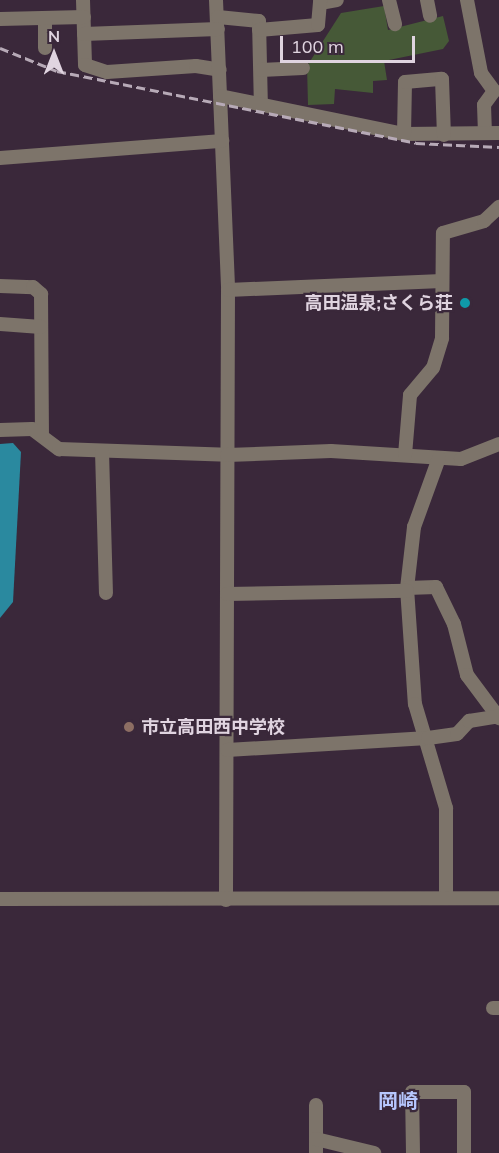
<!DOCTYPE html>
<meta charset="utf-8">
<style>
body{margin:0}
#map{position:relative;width:499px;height:1153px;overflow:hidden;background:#3a283a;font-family:Mulish,"Noto Sans JP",sans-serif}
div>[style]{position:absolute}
.green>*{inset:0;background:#465937}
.water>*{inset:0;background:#2a899f}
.minor>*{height:14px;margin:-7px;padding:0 7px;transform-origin:7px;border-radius:7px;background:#7d746a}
.rail>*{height:3px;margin-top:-1.5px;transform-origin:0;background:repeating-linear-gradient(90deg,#b7aab7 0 9px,transparent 0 13.5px)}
.dots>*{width:16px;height:16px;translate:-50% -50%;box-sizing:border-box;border:3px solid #3a283a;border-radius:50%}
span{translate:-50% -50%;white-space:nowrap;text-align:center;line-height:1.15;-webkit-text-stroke:4.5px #3a283a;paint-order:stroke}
.poi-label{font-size:18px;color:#e0d4e0;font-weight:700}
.right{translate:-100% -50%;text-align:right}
.left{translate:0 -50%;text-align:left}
.neighbourhood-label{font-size:20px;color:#b7c7fe;font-weight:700}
.north{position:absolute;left:24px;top:24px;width:60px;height:60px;-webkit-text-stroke:4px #3a283a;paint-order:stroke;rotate:0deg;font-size:16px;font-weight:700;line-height:24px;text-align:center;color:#e0d4e0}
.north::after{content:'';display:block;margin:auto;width:21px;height:27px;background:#e0d4e0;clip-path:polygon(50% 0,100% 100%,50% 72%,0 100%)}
.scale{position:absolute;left:280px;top:36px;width:135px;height:27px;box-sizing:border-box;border:3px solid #e0d4e0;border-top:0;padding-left:8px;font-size:18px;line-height:21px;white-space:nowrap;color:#e0d4e0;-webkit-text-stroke:4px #3a283a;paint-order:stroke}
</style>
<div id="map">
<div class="green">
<i style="clip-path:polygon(384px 6px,388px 30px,443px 16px,449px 41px,443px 49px,384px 61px,387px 80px,373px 81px,373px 93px,335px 89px,334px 104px,308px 105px,307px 66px,341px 13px)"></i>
</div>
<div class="water">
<i style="clip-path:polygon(13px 443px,21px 452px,13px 602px,0 618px,0 444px)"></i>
</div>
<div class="minor">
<i style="left:83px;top:0;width:65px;rotate:88.2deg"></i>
<i style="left:85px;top:65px;width:23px;rotate:18deg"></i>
<i style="left:107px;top:72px;width:89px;rotate:-3.9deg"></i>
<i style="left:196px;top:66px;width:24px;rotate:9deg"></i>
<i style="left:216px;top:0;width:290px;rotate:87.6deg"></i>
<i style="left:228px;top:290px;width:610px;rotate:90.19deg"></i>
<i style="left:389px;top:0;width:25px;rotate:76deg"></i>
<i style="left:427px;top:0;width:16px;rotate:79deg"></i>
<i style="left:467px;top:0;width:74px;rotate:79.1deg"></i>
<i style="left:481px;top:73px;width:22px;rotate:54deg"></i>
<i style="left:494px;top:91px;width:17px;rotate:126deg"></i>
<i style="left:484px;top:105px;width:28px;rotate:88deg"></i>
<i style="left:320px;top:3px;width:17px;rotate:-10deg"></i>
<i style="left:218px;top:17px;width:41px;rotate:5.6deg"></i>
<i style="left:259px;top:21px;width:85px;rotate:88.7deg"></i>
<i style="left:45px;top:18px;width:30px;rotate:90deg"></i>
<i style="left:0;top:19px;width:84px;rotate:-1.4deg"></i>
<i style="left:259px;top:30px;width:59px;rotate:-4.8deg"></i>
<i style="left:318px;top:25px;width:25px;rotate:-85deg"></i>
<i style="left:84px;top:34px;width:134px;rotate:-2.1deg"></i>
<i style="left:261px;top:70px;width:42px;rotate:-2.7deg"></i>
<i style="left:220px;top:96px;width:188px;rotate:11.7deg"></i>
<i style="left:404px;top:134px;width:95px;rotate:-0.6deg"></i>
<i style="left:404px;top:134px;width:52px;rotate:-88.9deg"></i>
<i style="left:405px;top:82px;width:37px;rotate:-5deg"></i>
<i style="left:442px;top:79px;width:56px;rotate:88deg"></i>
<i style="left:0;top:158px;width:223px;rotate:-4.4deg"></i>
<i style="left:0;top:286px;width:33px;rotate:2deg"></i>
<i style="left:33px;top:287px;width:11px;rotate:41deg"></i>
<i style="left:41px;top:294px;width:140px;rotate:89.6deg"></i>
<i style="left:228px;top:290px;width:214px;rotate:-2.4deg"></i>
<i style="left:0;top:324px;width:41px;rotate:4.2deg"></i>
<i style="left:0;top:430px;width:32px;rotate:-2deg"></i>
<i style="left:32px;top:429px;width:34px;rotate:37deg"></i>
<i style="left:59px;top:449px;width:168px;rotate:2deg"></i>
<i style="left:227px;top:455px;width:104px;rotate:-2.2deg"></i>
<i style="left:331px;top:451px;width:130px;rotate:3.5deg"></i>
<i style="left:461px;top:459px;width:41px;rotate:-21.5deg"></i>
<i style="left:102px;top:451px;width:142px;rotate:88.4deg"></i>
<i style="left:405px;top:455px;width:60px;rotate:-85.2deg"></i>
<i style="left:410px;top:395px;width:35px;rotate:-50deg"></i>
<i style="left:433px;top:368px;width:31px;rotate:-73deg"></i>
<i style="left:442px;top:338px;width:105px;rotate:-89.5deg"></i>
<i style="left:443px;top:233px;width:43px;rotate:-16.3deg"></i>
<i style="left:484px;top:221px;width:21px;rotate:-43deg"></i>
<i style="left:439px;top:458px;width:73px;rotate:109.9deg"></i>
<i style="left:414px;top:527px;width:61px;rotate:96.5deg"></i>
<i style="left:407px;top:588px;width:116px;rotate:86.1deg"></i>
<i style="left:415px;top:704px;width:109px;rotate:73.4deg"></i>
<i style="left:446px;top:808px;width:90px;rotate:90deg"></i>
<i style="left:407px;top:588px;width:29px;rotate:-2deg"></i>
<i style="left:436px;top:587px;width:41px;rotate:64.1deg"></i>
<i style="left:454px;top:624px;width:53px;rotate:75.7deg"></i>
<i style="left:467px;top:675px;width:54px;rotate:53.3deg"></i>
<i style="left:227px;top:594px;width:180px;rotate:-1deg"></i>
<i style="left:227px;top:750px;width:201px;rotate:-3.4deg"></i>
<i style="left:428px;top:738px;width:29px;rotate:-8deg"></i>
<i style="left:457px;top:734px;width:18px;rotate:-47deg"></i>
<i style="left:469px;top:721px;width:30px;rotate:-9deg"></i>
<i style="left:0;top:899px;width:499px;rotate:-0.1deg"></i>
<i style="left:493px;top:1008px;width:6px"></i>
<i style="left:316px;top:1105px;width:48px;rotate:90deg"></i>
<i style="left:316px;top:1139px;width:60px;rotate:13.6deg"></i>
<i style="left:413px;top:1153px;width:61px;rotate:-90.9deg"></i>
<i style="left:412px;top:1092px;width:52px"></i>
<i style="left:464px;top:1092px;width:61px;rotate:90deg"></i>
</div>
<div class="rail">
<i style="left:0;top:48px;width:61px;rotate:22deg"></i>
<i style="left:57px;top:71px;width:366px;rotate:11.3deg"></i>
<i style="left:416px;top:143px;width:83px;rotate:2.8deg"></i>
</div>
<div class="dots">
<i style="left:465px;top:303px;background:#0f9aa8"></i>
<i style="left:129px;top:727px;background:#8d6e63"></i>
</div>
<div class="poi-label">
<span class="right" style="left:453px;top:303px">高田温泉;さくら荘</span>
<span class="left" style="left:141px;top:727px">市立高田西中学校</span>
</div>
<div class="neighbourhood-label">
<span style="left:398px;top:1100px">岡崎</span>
</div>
<div class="north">N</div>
<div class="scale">100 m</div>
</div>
